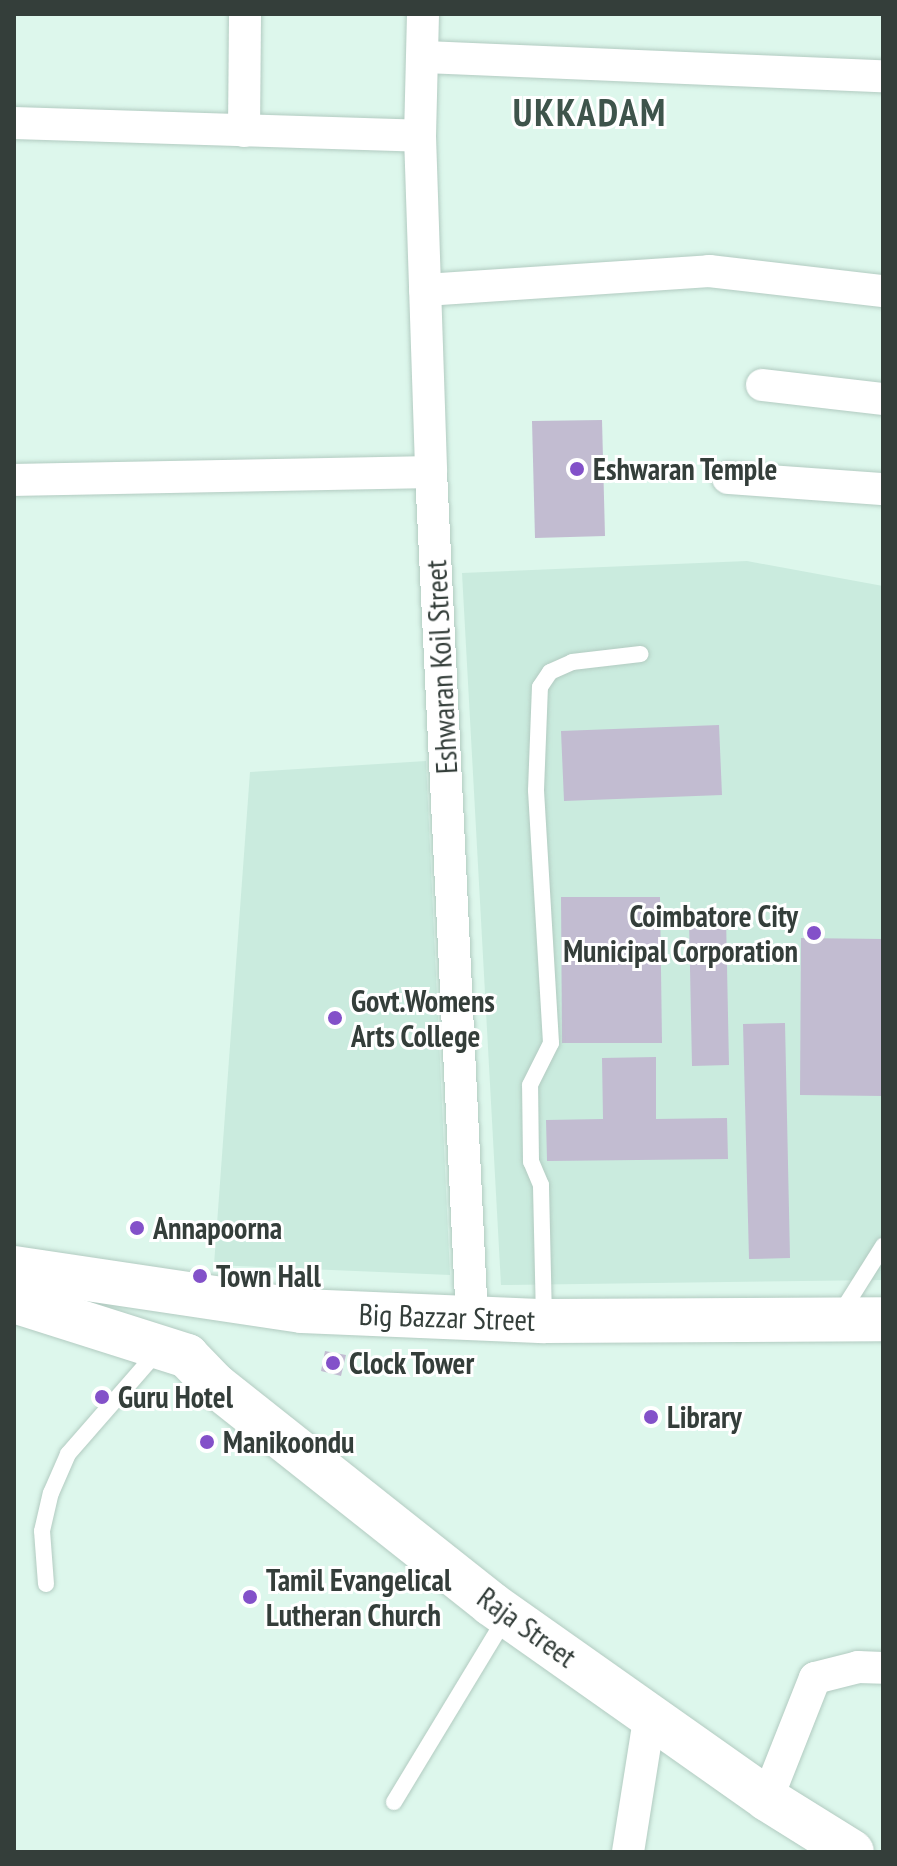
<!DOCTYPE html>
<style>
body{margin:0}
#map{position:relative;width:897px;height:1866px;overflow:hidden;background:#ddf7ec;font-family:"PT Sans Narrow",sans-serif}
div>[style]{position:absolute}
.built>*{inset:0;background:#caebde}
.building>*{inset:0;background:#c2bcd1}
.roads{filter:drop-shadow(0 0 2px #b2cbc1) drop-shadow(0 0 2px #b2cbc1)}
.lane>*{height:16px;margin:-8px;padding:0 8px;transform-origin:8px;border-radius:8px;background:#fff}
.street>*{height:32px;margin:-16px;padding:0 16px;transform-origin:16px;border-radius:16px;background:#fff}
.highway>*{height:44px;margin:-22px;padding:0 22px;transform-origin:22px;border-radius:22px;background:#fff}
.dots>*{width:22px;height:22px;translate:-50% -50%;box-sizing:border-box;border:4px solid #fff;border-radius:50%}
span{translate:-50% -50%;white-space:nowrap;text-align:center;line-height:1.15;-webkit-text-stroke:6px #fff;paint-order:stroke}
.poi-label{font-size:30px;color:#343e3a;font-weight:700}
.left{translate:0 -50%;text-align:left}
.right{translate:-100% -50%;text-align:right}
.street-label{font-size:30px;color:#343e3a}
.district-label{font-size:38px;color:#3e544b;font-weight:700;letter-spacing:2px}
.frame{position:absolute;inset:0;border:16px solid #343e3a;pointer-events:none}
</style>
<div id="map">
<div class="built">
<i style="clip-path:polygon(747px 561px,883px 586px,883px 1280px,501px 1285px,462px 573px)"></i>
<i style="clip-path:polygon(426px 761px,450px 1275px,214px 1265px,250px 772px)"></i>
</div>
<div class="building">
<i style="clip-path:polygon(602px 420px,605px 536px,535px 538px,532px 421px)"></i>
<i style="clip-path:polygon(719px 725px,722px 795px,564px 801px,561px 731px)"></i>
<i style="clip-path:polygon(561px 897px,660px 897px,662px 1043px,562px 1043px)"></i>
<i style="clip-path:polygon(726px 917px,729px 1065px,692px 1066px,689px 919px)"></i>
<i style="clip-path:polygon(801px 938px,883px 939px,883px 1096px,800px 1095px)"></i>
<i style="clip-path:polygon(785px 1023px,790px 1258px,749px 1259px,743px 1024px)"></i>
<i style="clip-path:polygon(656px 1057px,656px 1119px,727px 1118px,728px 1159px,547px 1161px,546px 1120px,603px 1119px,602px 1058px)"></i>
<i style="clip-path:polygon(325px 1351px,346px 1355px,341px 1376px,321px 1371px)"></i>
</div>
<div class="roads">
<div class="lane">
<i style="left:839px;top:1316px;width:83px;rotate:-57.8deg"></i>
<i style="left:544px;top:1319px;width:134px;rotate:-91.3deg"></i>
<i style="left:541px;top:1185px;width:25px;rotate:-113deg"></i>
<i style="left:531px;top:1162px;width:77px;rotate:-90.7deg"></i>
<i style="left:530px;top:1085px;width:47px;rotate:-63.4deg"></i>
<i style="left:551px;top:1043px;width:253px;rotate:-93.4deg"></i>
<i style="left:536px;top:790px;width:103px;rotate:-87.8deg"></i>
<i style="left:540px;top:687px;width:18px;rotate:-56deg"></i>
<i style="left:550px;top:672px;width:24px;rotate:-24deg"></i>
<i style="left:572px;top:662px;width:69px;rotate:-6.6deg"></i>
<i style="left:46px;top:1584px;width:53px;rotate:-94.3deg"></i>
<i style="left:42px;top:1531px;width:39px;rotate:-77deg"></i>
<i style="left:51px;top:1493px;width:43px;rotate:-66.4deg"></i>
<i style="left:68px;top:1454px;width:137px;rotate:-48.9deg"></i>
<i style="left:394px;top:1802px;width:216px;rotate:-58.8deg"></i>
</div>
<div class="street">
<i style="left:423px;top:14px;width:122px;rotate:91.4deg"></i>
<i style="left:420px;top:136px;width:336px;rotate:88.1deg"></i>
<i style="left:431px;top:472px;width:848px;rotate:87.23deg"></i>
<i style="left:423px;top:57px;width:460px;rotate:2.4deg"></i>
<i style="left:14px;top:123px;width:406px;rotate:1.8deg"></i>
<i style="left:244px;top:131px;width:117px;rotate:-89.5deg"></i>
<i style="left:425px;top:290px;width:285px;rotate:-3.8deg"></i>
<i style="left:709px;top:271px;width:175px;rotate:6.6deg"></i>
<i style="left:762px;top:385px;width:122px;rotate:6.6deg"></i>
<i style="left:728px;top:478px;width:155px;rotate:4.1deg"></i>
<i style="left:14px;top:480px;width:417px;rotate:-1.1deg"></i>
<i style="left:767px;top:1799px;width:130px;rotate:-68.4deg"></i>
<i style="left:815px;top:1678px;width:44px;rotate:-14.3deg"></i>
<i style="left:858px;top:1667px;width:25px;rotate:2deg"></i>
<i style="left:628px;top:1852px;width:141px;rotate:-81deg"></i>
</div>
<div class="highway">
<i style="left:14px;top:1268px;width:291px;rotate:8.5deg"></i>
<i style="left:302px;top:1311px;width:243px;rotate:2.4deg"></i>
<i style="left:545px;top:1321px;width:338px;rotate:-0.3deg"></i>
<i style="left:14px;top:1301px;width:182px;rotate:17.6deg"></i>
<i style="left:187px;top:1356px;width:40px;rotate:46deg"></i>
<i style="left:215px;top:1385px;width:352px;rotate:38.4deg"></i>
<i style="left:491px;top:1604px;width:338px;rotate:35.2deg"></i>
<i style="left:767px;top:1799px;width:100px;rotate:31.9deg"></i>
</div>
</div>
<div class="dots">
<i style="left:577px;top:469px;background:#8351c9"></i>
<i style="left:814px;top:933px;background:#8351c9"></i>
<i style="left:335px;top:1018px;background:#8351c9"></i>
<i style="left:137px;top:1228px;background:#8351c9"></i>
<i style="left:200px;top:1276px;background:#8351c9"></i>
<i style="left:333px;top:1363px;background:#8351c9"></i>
<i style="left:102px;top:1397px;background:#8351c9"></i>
<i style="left:651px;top:1417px;background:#8351c9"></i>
<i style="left:207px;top:1442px;background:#8351c9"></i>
<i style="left:250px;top:1597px;background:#8351c9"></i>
</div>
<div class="poi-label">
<span class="left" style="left:593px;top:469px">Eshwaran Temple</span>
<span class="right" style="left:798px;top:933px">Coimbatore City<br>Municipal Corporation</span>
<span class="left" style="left:351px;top:1018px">Govt.Womens<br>Arts College</span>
<span class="left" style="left:153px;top:1228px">Annapoorna</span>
<span class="left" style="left:216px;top:1276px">Town Hall</span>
<span class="left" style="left:349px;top:1363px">Clock Tower</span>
<span class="left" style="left:118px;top:1397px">Guru Hotel</span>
<span class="left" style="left:667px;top:1417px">Library</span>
<span class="left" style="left:223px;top:1442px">Manikoondu</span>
<span class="left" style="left:266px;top:1597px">Tamil Evangelical<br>Lutheran Church</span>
</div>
<div class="street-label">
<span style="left:441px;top:667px;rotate:-93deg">Eshwaran Koil Street</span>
<span style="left:447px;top:1317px;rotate:2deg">Big Bazzar Street</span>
<span style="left:527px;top:1627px;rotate:36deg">Raja Street</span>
</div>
<div class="district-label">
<span style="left:590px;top:112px">UKKADAM</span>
</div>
<div class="frame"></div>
</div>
